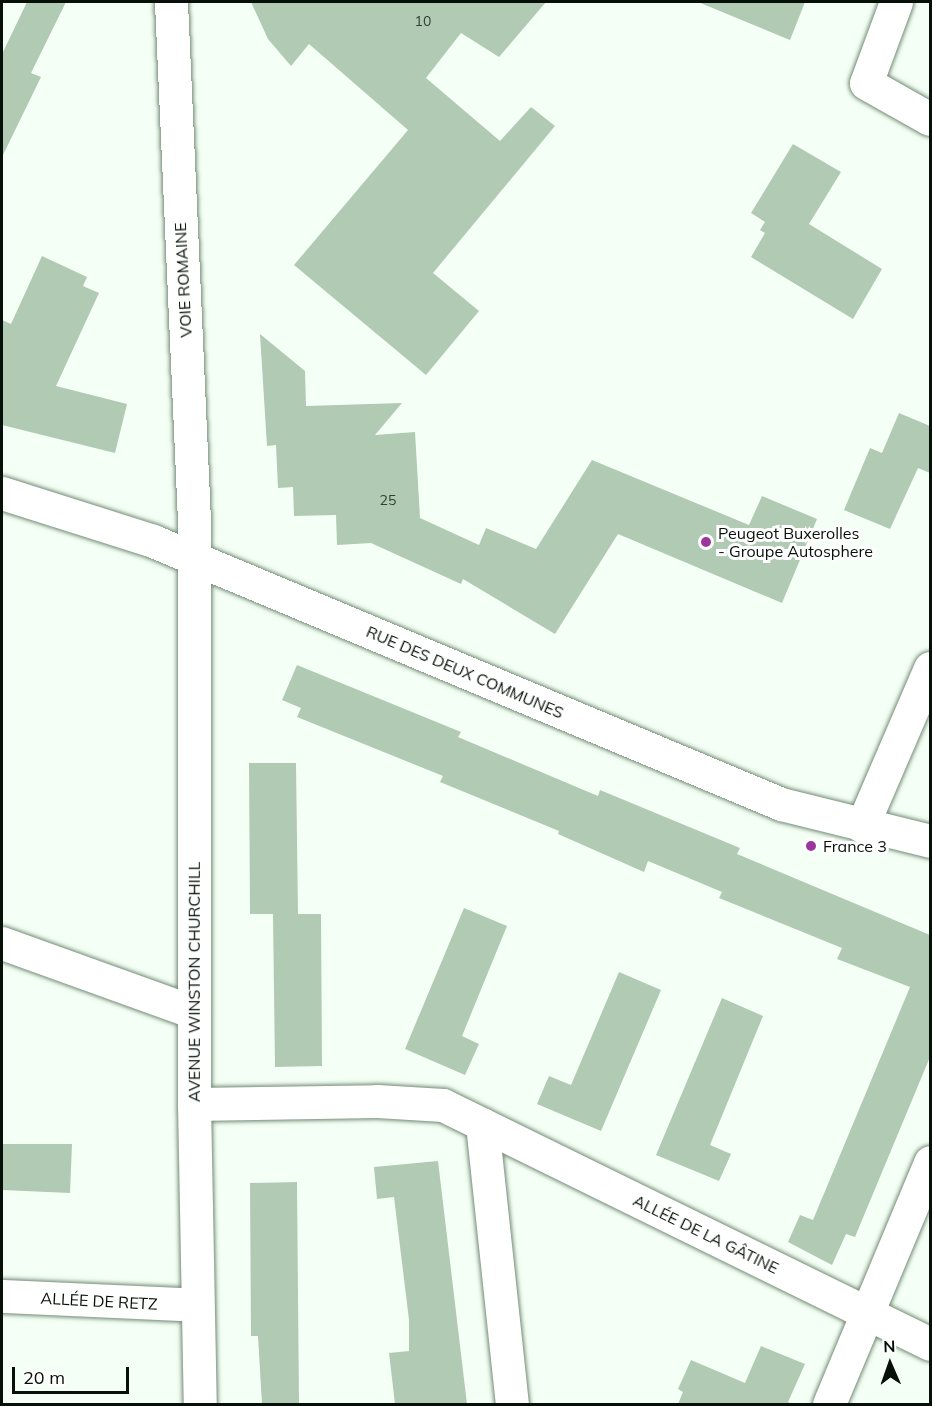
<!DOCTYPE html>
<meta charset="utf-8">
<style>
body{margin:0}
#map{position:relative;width:932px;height:1406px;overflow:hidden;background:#f4fff5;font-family:Mulish,sans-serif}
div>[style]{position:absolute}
.building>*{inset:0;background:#b1cab3}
.roads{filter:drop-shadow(0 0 2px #748c76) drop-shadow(0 0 2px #748c76)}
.minor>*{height:33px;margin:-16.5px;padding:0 16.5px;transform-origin:16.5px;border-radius:16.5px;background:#fff}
.dots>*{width:16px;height:16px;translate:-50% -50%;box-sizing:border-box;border:3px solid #fff;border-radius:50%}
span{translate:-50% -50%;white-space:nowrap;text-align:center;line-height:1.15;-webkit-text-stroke:6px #fff;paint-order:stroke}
.number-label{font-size:14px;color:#323e33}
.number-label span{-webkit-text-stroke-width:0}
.street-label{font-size:16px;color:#071008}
.poi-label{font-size:16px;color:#071008}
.left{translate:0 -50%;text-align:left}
.frame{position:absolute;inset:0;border:3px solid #071008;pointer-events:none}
.north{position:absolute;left:860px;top:1334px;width:60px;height:60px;-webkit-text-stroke:4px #fff;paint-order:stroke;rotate:358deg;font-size:16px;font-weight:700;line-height:24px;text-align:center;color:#071008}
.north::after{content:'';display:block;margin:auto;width:21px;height:27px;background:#071008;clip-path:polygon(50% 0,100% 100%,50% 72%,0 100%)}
.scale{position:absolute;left:12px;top:1367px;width:117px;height:27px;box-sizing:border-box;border:3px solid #071008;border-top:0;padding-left:8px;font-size:18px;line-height:21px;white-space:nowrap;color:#071008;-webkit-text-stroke:4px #fff;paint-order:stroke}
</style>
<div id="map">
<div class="building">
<i style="clip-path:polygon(27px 2px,66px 2px,31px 73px,41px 77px,2px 157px,2px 54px)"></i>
<i style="clip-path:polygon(251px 2px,546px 2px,499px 57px,461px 33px,426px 78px,500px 141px,531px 107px,555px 126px,433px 273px,479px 311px,426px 375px,294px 265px,408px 130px,309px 44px,291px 66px,268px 39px)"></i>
<i style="clip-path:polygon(698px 2px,805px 2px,790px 40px)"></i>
<i style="clip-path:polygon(793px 144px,841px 172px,809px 224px,882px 269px,853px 319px,751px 257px,765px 233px,760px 230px,765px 222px,751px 213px)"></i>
<i style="clip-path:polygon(42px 256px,87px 277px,83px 286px,99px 293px,56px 386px,127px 404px,115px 453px,2px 425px,2px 320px,11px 324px)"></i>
<i style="clip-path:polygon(260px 334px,305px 371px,306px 406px,402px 403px,375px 435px,415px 432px,420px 518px,479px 545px,486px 528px,536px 549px,592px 460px,749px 525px,762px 496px,817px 519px,782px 603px,618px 534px,555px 634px,463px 579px,461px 584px,371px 543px,337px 545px,336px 515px,294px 516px,293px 487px,278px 488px,276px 445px,267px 446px)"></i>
<i style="clip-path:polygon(899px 413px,930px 426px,930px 473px,918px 468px,890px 529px,844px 510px,870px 448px,882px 453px)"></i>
<i style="clip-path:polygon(297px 665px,461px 732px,458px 737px,598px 796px,600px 790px,740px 848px,737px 854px,930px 935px,930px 1057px,855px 1237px,846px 1234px,832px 1265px,788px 1242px,800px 1215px,813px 1220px,910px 987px,837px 959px,842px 948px,719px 898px,722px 892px,648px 861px,644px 872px,558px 834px,559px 831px,440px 782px,443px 776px,297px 717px,301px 708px,282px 700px)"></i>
<i style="clip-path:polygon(249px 763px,296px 763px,298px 914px,321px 914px,322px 1066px,275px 1067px,273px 914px,250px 914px)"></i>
<i style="clip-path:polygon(464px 908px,507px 926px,462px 1036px,479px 1044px,465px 1075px,405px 1049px)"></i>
<i style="clip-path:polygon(619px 972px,661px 990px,601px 1131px,537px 1104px,549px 1076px,571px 1085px)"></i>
<i style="clip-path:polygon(722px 998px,763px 1016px,710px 1145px,731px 1154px,719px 1181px,656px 1155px)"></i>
<i style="clip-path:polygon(2px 1144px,72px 1144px,70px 1193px,2px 1190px)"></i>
<i style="clip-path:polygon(438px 1161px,467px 1404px,395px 1404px,389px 1353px,409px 1351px,409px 1320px,394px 1197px,377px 1199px,374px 1167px)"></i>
<i style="clip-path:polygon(297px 1182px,299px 1404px,262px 1404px,258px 1336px,251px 1336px,250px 1183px)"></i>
<i style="clip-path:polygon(761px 1346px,805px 1364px,788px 1402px,793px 1404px,678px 1404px,683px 1392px,678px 1389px,691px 1360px,745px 1383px)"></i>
</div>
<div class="roads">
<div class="minor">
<i style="left:171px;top:2px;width:520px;rotate:87.46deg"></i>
<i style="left:194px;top:521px;width:583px;rotate:90deg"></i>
<i style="left:194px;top:1104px;width:300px;rotate:88.9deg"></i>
<i style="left:896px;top:2px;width:86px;rotate:110.3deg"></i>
<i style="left:866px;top:83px;width:73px;rotate:29.4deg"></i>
<i style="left:2px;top:493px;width:158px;rotate:17.6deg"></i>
<i style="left:153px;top:541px;width:681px;rotate:22.72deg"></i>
<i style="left:781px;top:804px;width:154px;rotate:13.9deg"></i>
<i style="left:862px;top:826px;width:172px;rotate:-66.7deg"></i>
<i style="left:2px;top:943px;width:204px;rotate:19.8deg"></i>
<i style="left:194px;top:1104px;width:183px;rotate:-0.9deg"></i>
<i style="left:377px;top:1101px;width:66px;rotate:3.5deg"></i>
<i style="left:443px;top:1105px;width:542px;rotate:26.14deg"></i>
<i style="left:482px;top:1124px;width:282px;rotate:83.9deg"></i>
<i style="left:2px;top:1296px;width:195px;rotate:2.6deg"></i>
<i style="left:829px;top:1404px;width:262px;rotate:-67.3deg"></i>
</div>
</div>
<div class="dots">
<i style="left:706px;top:542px;background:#9b379c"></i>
<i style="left:811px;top:846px;background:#9b379c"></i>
</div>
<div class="number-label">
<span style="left:423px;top:21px">10</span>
<span style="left:388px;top:500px">25</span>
</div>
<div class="street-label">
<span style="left:183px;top:280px;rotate:-93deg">VOIE ROMAINE</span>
<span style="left:465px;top:672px;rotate:23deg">RUE DES DEUX COMMUNES</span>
<span style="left:194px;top:982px;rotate:-90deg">AVENUE WINSTON CHURCHILL</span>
<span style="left:706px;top:1234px;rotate:26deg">ALLÉE DE LA GÂTINE</span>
<span style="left:99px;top:1301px;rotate:3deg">ALLÉE DE RETZ</span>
</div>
<div class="poi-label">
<span class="left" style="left:718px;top:542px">Peugeot Buxerolles<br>- Groupe Autosphere</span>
<span class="left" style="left:823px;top:846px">France 3</span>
</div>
<div class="frame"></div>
<div class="north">N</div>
<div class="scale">20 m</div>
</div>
